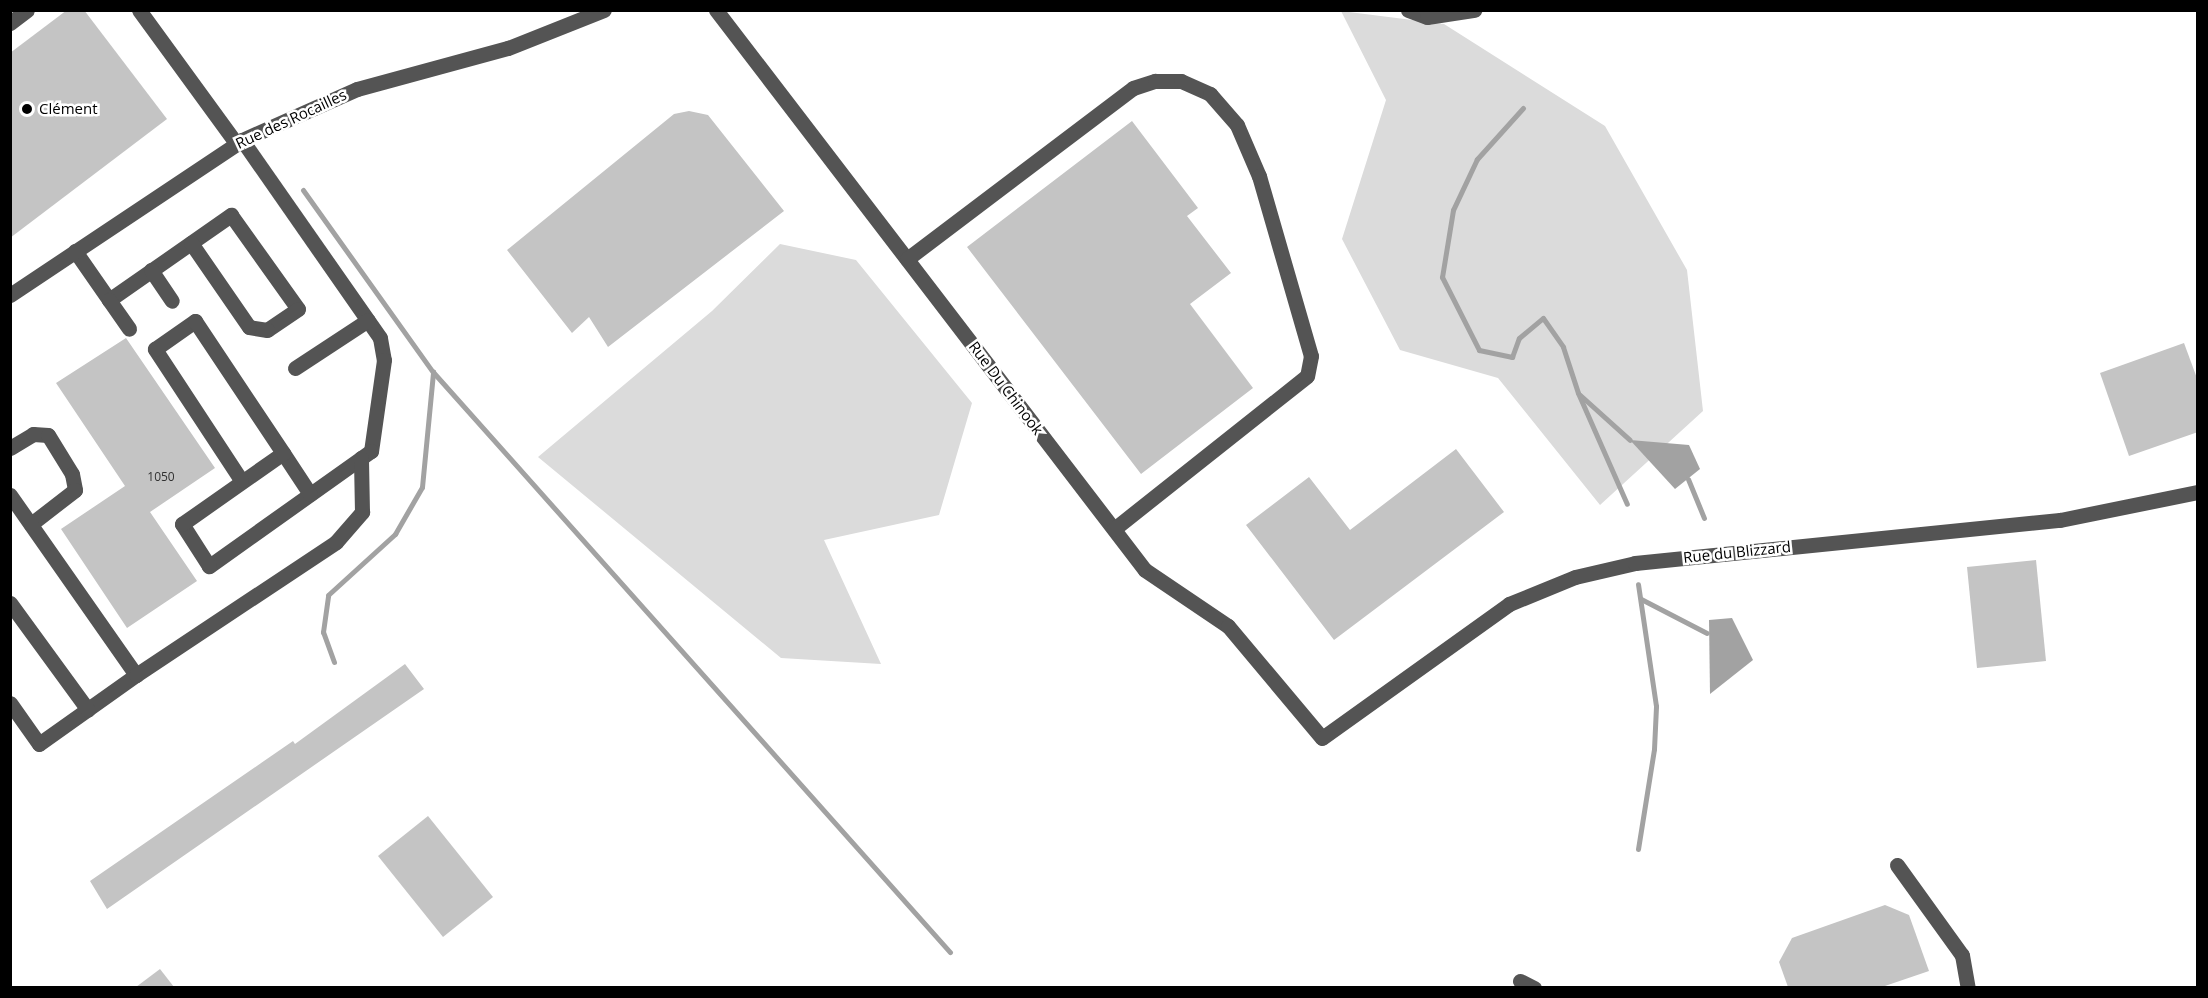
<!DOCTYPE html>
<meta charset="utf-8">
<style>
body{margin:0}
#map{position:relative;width:2208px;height:998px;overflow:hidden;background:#fff;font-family:"Open Sans",sans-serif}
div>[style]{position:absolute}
.green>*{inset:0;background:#dbdbdb}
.water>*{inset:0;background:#a2a2a2}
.stream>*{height:5px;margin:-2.5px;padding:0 2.5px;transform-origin:2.5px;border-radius:2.5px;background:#a2a2a2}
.building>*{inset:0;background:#c4c4c4}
.minor>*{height:15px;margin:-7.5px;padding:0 7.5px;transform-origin:7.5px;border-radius:7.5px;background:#545454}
.dots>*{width:16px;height:16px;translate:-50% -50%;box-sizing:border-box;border:3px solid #fff;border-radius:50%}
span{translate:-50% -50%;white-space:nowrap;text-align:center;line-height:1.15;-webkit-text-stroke:5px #fff;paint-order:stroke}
.number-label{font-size:12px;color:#313131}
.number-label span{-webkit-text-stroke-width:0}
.poi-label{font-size:15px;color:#000}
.left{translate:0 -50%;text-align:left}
.street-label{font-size:15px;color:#000}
.frame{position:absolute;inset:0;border:12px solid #000;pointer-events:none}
</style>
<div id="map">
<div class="green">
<i style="clip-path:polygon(1341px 11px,1444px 24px,1605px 126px,1687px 270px,1703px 411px,1600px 505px,1498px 378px,1400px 350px,1342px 239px,1386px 100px)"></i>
<i style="clip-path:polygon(780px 244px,856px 260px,972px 403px,939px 515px,824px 540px,881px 664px,781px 658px,538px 457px,712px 311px)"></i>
</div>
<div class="water">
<i style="clip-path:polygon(1630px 440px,1689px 445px,1700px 469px,1675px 489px)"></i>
<i style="clip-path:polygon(1732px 618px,1753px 660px,1710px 694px,1709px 620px)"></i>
</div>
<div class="stream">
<i style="left:1523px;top:108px;width:69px;rotate:132deg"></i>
<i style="left:1477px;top:159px;width:56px;rotate:115.2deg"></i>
<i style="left:1453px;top:210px;width:68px;rotate:99.3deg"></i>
<i style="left:1442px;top:277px;width:82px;rotate:63.1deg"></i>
<i style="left:1479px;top:350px;width:34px;rotate:12deg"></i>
<i style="left:1512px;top:357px;width:20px;rotate:-70deg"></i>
<i style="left:1519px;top:338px;width:31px;rotate:-40deg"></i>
<i style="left:1543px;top:318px;width:35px;rotate:55deg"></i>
<i style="left:1563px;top:347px;width:48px;rotate:71.9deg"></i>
<i style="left:1578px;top:393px;width:121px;rotate:66.2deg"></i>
<i style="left:303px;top:190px;width:224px;rotate:54.5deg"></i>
<i style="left:433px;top:372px;width:777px;rotate:48.29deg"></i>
<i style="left:1580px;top:395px;width:67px;rotate:42deg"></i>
<i style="left:1688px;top:479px;width:42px;rotate:67.7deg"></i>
<i style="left:1641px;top:599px;width:74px;rotate:27.3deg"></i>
<i style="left:334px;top:662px;width:32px;rotate:-110deg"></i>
<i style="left:323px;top:632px;width:37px;rotate:-82deg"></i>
<i style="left:328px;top:595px;width:91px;rotate:-42.3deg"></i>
<i style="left:395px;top:534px;width:54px;rotate:-60.1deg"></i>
<i style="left:422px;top:487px;width:116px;rotate:-84.5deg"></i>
<i style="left:1638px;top:849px;width:101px;rotate:-80.9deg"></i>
<i style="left:1654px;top:749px;width:43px;rotate:-87.3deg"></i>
<i style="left:1656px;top:706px;width:123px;rotate:-98.4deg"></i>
</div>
<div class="building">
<i style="clip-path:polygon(67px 10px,84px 10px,167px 119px,10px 238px,10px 53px)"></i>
<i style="clip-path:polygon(689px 111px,708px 115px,784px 211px,608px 347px,589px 317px,572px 333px,507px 250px,674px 114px)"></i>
<i style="clip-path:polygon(1132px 121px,1198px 208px,1187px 216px,1231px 273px,1190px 304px,1253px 388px,1141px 474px,967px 247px)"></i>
<i style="clip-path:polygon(126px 338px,215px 468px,150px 512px,197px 581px,127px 628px,61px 529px,125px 486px,56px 383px)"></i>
<i style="clip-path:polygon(2184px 343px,2198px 381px,2198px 432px,2129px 456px,2100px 373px)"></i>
<i style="clip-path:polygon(1456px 449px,1504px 512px,1334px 640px,1246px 525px,1309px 477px,1350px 530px)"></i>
<i style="clip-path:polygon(2036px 560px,2046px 661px,1977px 668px,1967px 567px)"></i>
<i style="clip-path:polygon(405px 664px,424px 689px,107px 909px,90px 881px,293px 741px,295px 744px)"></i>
<i style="clip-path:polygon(428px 816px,493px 897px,443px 937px,378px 856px)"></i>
<i style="clip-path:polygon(1885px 905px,1909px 915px,1929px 971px,1882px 987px,1788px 987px,1779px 962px,1792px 938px)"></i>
<i style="clip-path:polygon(160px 969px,174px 987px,136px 987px)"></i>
</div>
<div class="minor">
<i style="left:139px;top:10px;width:165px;rotate:53.9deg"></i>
<i style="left:716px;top:10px;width:705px;rotate:52.55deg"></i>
<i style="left:1145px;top:570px;width:100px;rotate:34deg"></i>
<i style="left:1228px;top:626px;width:146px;rotate:50deg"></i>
<i style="left:1322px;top:738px;width:230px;rotate:-35.6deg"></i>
<i style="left:1509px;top:604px;width:71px;rotate:-22.2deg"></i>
<i style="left:1575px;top:577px;width:62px;rotate:-13.1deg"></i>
<i style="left:1635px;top:563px;width:427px;rotate:-5.8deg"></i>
<i style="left:2060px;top:520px;width:141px;rotate:-11.5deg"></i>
<i style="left:1408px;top:10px;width:20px;rotate:20deg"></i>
<i style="left:1427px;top:17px;width:48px;rotate:-8.5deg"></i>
<i style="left:10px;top:23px;width:21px;rotate:-37deg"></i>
<i style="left:242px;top:140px;width:241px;rotate:55.1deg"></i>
<i style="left:380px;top:338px;width:22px;rotate:80deg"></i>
<i style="left:384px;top:360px;width:92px;rotate:98.1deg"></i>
<i style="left:371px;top:451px;width:199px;rotate:144.6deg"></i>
<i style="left:209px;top:566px;width:50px;rotate:-122.7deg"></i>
<i style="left:182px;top:524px;width:123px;rotate:-35.1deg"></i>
<i style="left:283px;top:453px;width:49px;rotate:56.6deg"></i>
<i style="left:75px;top:251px;width:60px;rotate:55.2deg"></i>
<i style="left:109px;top:300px;width:149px;rotate:-34.9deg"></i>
<i style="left:231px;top:215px;width:115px;rotate:54.5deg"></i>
<i style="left:298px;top:309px;width:37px;rotate:146deg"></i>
<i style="left:267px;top:330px;width:18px;rotate:-171deg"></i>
<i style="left:249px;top:327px;width:102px;rotate:-124.6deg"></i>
<i style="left:907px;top:259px;width:283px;rotate:-37.1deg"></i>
<i style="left:1133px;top:88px;width:23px;rotate:-18deg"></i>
<i style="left:1155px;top:81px;width:26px"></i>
<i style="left:1181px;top:81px;width:32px;rotate:24deg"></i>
<i style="left:1210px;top:94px;width:41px;rotate:48.9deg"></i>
<i style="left:1237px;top:125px;width:56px;rotate:66.7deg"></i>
<i style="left:1259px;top:176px;width:187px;rotate:73.9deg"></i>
<i style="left:1311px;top:356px;width:20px;rotate:101deg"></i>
<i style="left:1307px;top:376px;width:246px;rotate:141.6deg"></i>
<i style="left:151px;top:270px;width:37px;rotate:56deg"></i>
<i style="left:10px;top:295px;width:279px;rotate:-33.7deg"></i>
<i style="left:242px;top:140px;width:126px;rotate:-23.9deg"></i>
<i style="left:357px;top:89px;width:156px;rotate:-15.2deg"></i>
<i style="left:508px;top:48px;width:103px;rotate:-21.6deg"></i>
<i style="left:109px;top:300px;width:35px;rotate:55deg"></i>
<i style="left:295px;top:368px;width:87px;rotate:-33.3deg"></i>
<i style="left:10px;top:448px;width:27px;rotate:-31deg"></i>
<i style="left:33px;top:434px;width:15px;rotate:4deg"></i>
<i style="left:48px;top:435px;width:46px;rotate:58.4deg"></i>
<i style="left:72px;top:474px;width:16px;rotate:79deg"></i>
<i style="left:75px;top:490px;width:56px;rotate:142.3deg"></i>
<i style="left:241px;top:480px;width:157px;rotate:-123.3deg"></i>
<i style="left:155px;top:349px;width:49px;rotate:-35deg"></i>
<i style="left:195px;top:321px;width:159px;rotate:56.3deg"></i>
<i style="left:10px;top:495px;width:220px;rotate:55deg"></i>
<i style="left:136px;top:675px;width:119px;rotate:144.6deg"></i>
<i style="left:39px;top:744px;width:50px;rotate:-125.3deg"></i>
<i style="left:10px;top:603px;width:132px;rotate:53.9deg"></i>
<i style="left:136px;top:675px;width:240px;rotate:-33.6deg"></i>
<i style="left:336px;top:542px;width:40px;rotate:-49deg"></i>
<i style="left:362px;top:512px;width:54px;rotate:-91.1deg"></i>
<i style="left:1897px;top:865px;width:111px;rotate:54.2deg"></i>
<i style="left:1962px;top:955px;width:34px;rotate:80deg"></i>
<i style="left:1520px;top:981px;width:16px;rotate:27deg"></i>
</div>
<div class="dots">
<i style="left:27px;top:109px;background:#000"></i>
</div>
<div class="number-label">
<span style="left:161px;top:477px">1050</span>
</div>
<div class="poi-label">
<span class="left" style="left:39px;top:109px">Clément</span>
</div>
<div class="street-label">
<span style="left:291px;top:119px;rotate:-25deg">Rue des Rocailles</span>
<span style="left:1006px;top:388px;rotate:53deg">Rue Du Chinook</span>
<span style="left:1737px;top:552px;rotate:-6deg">Rue du Blizzard</span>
</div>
<div class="frame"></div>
</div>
